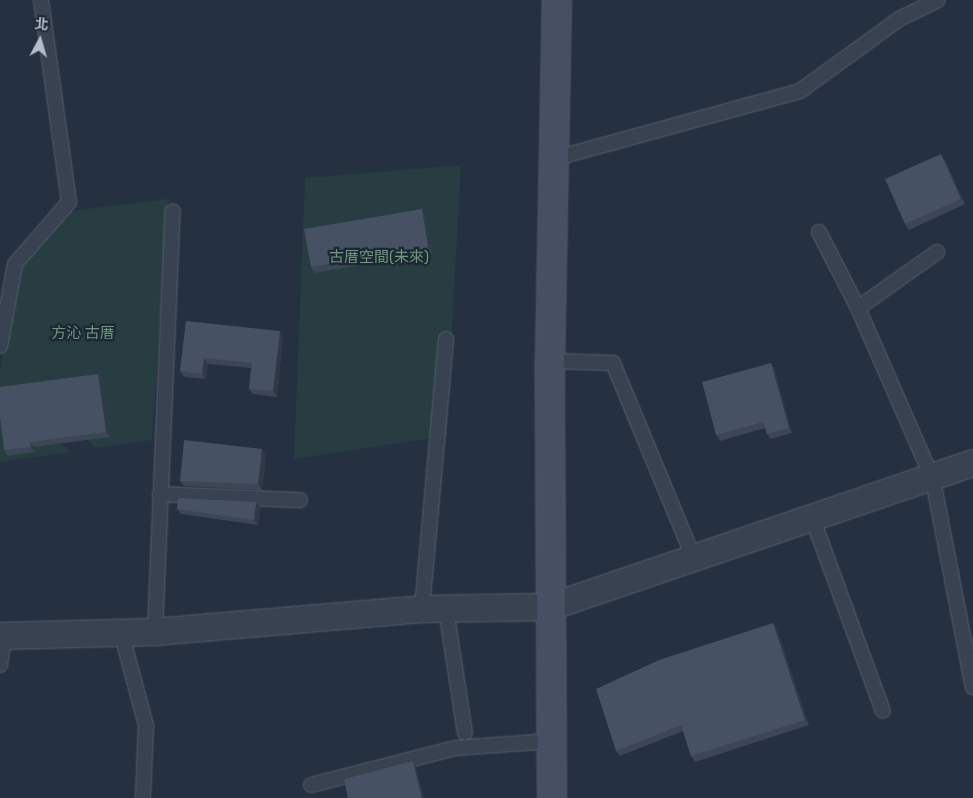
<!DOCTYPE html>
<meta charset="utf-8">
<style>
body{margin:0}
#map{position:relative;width:973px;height:798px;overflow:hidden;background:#253040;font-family:Rubik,"Noto Sans TC",sans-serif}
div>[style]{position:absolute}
.green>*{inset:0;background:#273d41}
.roads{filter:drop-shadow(0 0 1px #57606d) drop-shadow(0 0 1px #57606d)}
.lane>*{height:14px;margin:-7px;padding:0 7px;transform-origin:7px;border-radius:7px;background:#394250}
.street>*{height:26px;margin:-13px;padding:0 13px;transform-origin:13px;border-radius:13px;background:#394250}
.secondary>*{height:28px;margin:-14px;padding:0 14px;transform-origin:14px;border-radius:14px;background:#475063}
.wall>*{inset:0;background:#3c4656}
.shaded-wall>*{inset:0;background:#313946}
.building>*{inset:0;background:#465164}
span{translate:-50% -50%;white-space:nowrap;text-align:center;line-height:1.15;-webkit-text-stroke:4.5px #1e2735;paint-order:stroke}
.park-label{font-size:15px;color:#6c9b79}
.north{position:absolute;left:15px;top:15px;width:50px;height:50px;-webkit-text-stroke:4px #1e2735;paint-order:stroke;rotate:6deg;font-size:14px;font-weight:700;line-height:20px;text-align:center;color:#b6bdca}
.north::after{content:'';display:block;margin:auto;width:18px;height:22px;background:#b6bdca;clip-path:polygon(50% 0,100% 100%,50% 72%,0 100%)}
</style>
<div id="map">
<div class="green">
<i style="clip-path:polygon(461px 165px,446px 436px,294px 459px,305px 178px)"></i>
<i style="clip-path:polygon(168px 199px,152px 440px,94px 448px,88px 440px,84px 412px,60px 443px,71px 452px,0 462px,0 372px,11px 302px,26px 261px,70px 211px)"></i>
</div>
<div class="roads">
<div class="lane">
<i style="left:553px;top:159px;width:256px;rotate:-15.4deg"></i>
<i style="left:800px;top:91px;width:122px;rotate:-36deg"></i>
<i style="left:899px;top:19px;width:43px;rotate:-26deg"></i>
<i style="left:819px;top:232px;width:85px;rotate:62.8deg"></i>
<i style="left:858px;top:308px;width:188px;rotate:66.4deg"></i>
<i style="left:933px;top:480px;width:211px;rotate:79.1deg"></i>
<i style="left:858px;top:308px;width:97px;rotate:-35.3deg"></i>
<i style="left:0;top:346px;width:83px;rotate:-79.6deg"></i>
<i style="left:15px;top:264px;width:82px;rotate:-48.9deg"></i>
<i style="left:69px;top:202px;width:204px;rotate:-97.9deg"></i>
<i style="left:550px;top:361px;width:63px;rotate:1.8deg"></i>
<i style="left:613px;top:363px;width:212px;rotate:67.5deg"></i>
<i style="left:160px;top:494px;width:140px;rotate:2.5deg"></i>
<i style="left:813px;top:520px;width:203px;rotate:69.9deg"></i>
<i style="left:422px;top:609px;width:271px;rotate:-84.9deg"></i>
<i style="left:446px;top:609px;width:125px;rotate:81.3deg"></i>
<i style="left:121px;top:632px;width:96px;rotate:75deg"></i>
<i style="left:146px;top:725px;width:73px;rotate:92.4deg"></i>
<i style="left:155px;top:632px;width:421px;rotate:-87.6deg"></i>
<i style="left:0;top:665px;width:29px;rotate:-82deg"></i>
<i style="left:311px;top:785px;width:149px;rotate:-14.4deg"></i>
<i style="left:455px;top:748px;width:97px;rotate:-4.1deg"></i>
</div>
<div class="street">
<i style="left:0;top:636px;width:155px;rotate:-1.5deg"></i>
<i style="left:155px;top:632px;width:268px;rotate:-4.9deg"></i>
<i style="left:422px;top:609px;width:128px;rotate:-0.9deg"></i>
<i style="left:550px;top:607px;width:447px;rotate:-18.8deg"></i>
</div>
<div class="secondary">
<i style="left:552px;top:798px;width:437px;rotate:-90.3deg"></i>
<i style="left:550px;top:361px;width:361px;rotate:-88.9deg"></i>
</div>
</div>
<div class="wall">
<i style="clip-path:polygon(945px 160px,965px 204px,909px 230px,905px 224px)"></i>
<i style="clip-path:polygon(422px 209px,425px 215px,432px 253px,314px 273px,311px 267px)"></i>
<i style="clip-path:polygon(186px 321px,283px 336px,277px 397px,253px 394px,249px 389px,251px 368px,208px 364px,206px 379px,184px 377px,180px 371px)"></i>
<i style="clip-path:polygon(771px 363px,774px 368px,792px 433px,771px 439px,767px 434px,765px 428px,720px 441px,716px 435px)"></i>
<i style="clip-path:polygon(98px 374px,102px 380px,110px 437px,34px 447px,35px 452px,8px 456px,4px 450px)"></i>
<i style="clip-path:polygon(266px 454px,262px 490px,184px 486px,180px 481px)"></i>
<i style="clip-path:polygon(260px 507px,258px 525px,181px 514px,177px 509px)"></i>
<i style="clip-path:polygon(773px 623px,777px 629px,809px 725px,695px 762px,691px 756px,683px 731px,620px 756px,616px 751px)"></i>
</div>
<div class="shaded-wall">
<i style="clip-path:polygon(941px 154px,945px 160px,965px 204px,961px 199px)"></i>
<i style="clip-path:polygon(422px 209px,425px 215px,432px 253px,428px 247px)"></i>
<i style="clip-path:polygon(280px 331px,283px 336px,277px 397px,273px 391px)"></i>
<i style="clip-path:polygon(204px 358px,208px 364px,206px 379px,202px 374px)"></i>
<i style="clip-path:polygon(771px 363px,774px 368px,792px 433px,789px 428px)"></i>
<i style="clip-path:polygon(98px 374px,102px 380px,110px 437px,106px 432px)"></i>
<i style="clip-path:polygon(30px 442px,34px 447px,35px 452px,31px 447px)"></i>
<i style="clip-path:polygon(262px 449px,266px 454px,262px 490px,258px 484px)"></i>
<i style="clip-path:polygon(256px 502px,260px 507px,258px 525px,254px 520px)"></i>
<i style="clip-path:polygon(773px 623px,777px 629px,809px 725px,805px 720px)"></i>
<i style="clip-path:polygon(413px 761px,416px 767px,424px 798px,422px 798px)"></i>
</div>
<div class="building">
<i style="clip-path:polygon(941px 154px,961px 199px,905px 224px,885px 179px)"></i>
<i style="clip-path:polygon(422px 209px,428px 247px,311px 267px,304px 229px)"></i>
<i style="clip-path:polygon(186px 321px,280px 331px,273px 391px,249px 389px,252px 363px,204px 358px,202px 374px,180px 371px)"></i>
<i style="clip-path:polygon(771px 363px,789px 428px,767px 434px,763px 422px,716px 435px,702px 382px)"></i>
<i style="clip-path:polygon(98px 374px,106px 432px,30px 442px,31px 447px,4px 450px,0 417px,0 387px)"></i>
<i style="clip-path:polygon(184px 440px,262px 449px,258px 484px,180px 481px)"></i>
<i style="clip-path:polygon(178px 498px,256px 502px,254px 520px,177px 509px)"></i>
<i style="clip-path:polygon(773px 623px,805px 720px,691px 756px,681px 725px,616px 751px,596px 689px,659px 660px)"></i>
<i style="clip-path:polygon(413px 761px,422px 798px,348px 798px,344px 779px)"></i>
</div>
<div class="park-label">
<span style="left:379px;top:258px">古厝空間(未來)</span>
<span style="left:83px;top:334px">方沁 古厝</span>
</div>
<div class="north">北</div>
</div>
